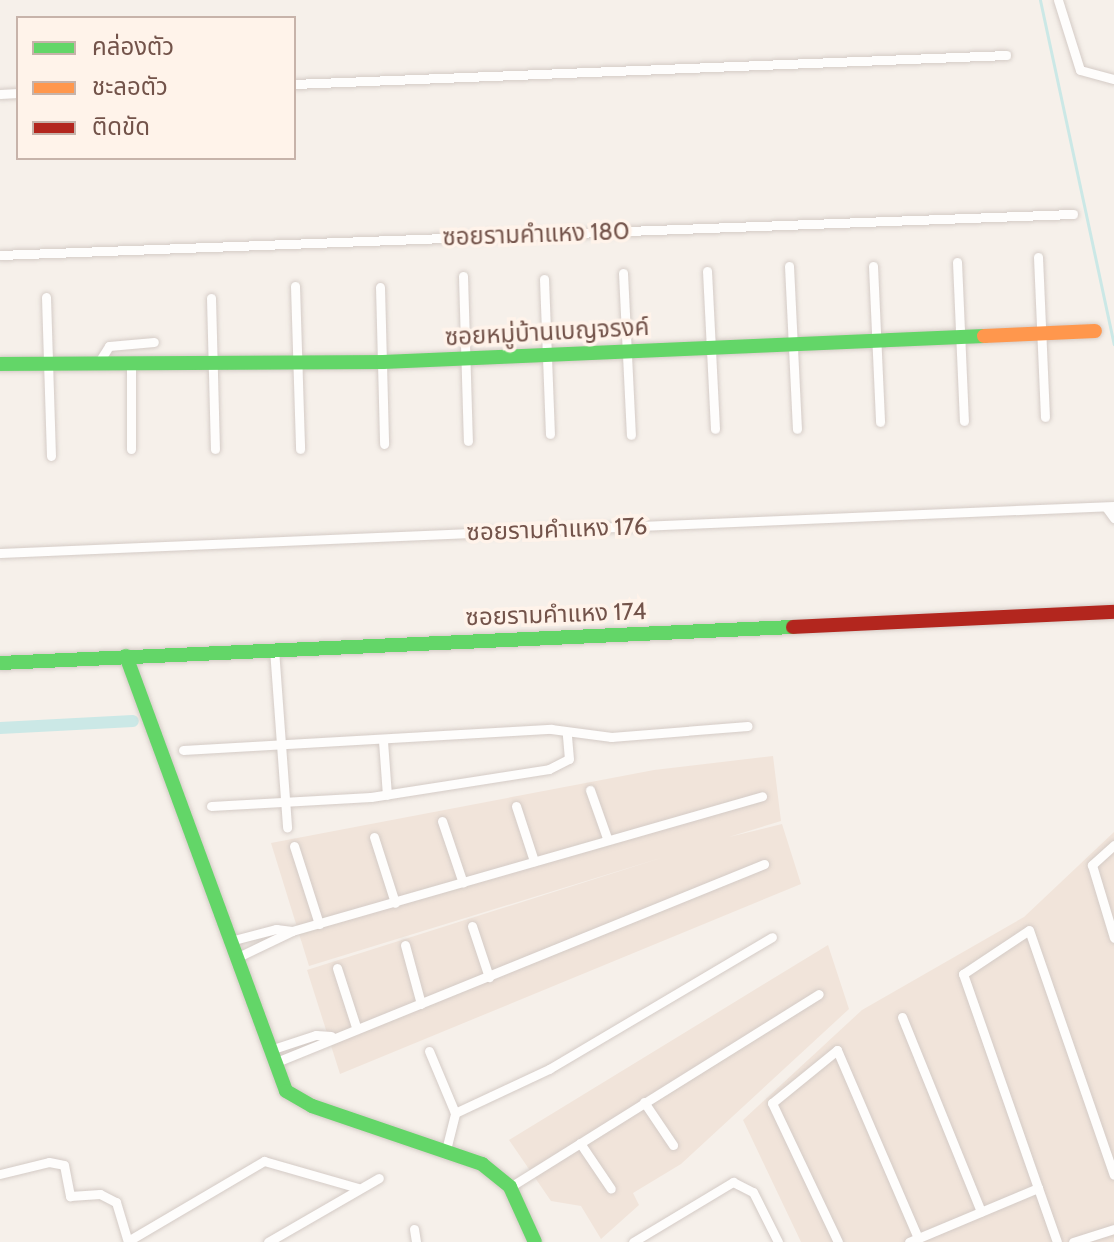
<!DOCTYPE html>
<meta charset="utf-8">
<style>
body{margin:0}
#map{position:relative;width:1114px;height:1242px;overflow:hidden;background:#f6f0ea;font-family:Cabin,"Noto Sans Thai",sans-serif}
div>[style]{position:absolute}
.residential>*{inset:0;background:#f1e4da}
.stream>*{height:3px;margin:-1.5px;padding:0 1.5px;transform-origin:1.5px;border-radius:1.5px;background:#cbe8e6}
.canal>*{height:12px;margin:-6px;padding:0 6px;transform-origin:6px;border-radius:6px;background:#cbe8e6}
.roads{filter:drop-shadow(0 0 2px #d4cbc6) drop-shadow(0 0 2px #d4cbc6)}
.street>*{height:9px;margin:-4.5px;padding:0 4.5px;transform-origin:4.5px;border-radius:4.5px;background:#fefdfc}
.fast>*{height:14px;margin:-7px;padding:0 7px;transform-origin:7px;border-radius:7px;background:#63d668}
.slow>*{height:14px;margin:-7px;padding:0 7px;transform-origin:7px;border-radius:7px;background:#ff974d}
.jam>*{height:14px;margin:-7px;padding:0 7px;transform-origin:7px;border-radius:7px;background:#b3261e}
span{translate:-50% -50%;white-space:nowrap;text-align:center;line-height:1.15;-webkit-text-stroke:7px #fff3ea;paint-order:stroke}
.street-label{font-size:24px;color:#73534a}
.legend{position:absolute;left:16px;top:16px;width:280px;height:144px;box-sizing:border-box;background:#fff3ea;border:2px solid #c7b3aa;margin:0;padding:10px 14px;list-style:none;font-size:24px;color:#73534a}
.legend li{display:flex;align-items:center;gap:16px;height:40px}
.legend b{width:40px;border:2px solid #c7b3aa}
</style>
<div id="map">
<div class="residential">
<i style="clip-path:polygon(773px 756px,781px 821px,729px 837px,782px 824px,801px 884px,340px 1074px,307px 970px,664px 857px,309px 966px,271px 843px,654px 770px)"></i>
<i style="clip-path:polygon(1114px 832px,1114px 1242px,801px 1242px,743px 1120px,862px 1010px,1024px 917px)"></i>
<i style="clip-path:polygon(828px 945px,849px 1009px,681px 1164px,633px 1193px,639px 1205px,601px 1239px,581px 1206px,551px 1201px,509px 1140px)"></i>
</div>
<div class="stream">
<i style="left:1040px;top:0;width:352px;rotate:77.9deg"></i>
</div>
<div class="canal">
<i style="left:0;top:728px;width:133px;rotate:-3deg"></i>
</div>
<div class="roads">
<div class="street">
<i style="left:1058px;top:0;width:73px;rotate:72.6deg"></i>
<i style="left:1080px;top:70px;width:35px;rotate:15deg"></i>
<i style="left:294px;top:84px;width:713px;rotate:-2.33deg"></i>
<i style="left:0;top:94px;width:18px;rotate:-3deg"></i>
<i style="left:0;top:255px;width:1074px;rotate:-2.19deg"></i>
<i style="left:1038px;top:257px;width:160px;rotate:87.5deg"></i>
<i style="left:957px;top:262px;width:159px;rotate:87.5deg"></i>
<i style="left:789px;top:266px;width:163px;rotate:87.2deg"></i>
<i style="left:873px;top:266px;width:156px;rotate:87.4deg"></i>
<i style="left:707px;top:271px;width:158px;rotate:87.1deg"></i>
<i style="left:623px;top:273px;width:162px;rotate:87.2deg"></i>
<i style="left:463px;top:276px;width:165px;rotate:88.3deg"></i>
<i style="left:544px;top:279px;width:155px;rotate:87.8deg"></i>
<i style="left:295px;top:286px;width:163px;rotate:88.2deg"></i>
<i style="left:380px;top:287px;width:157px;rotate:88.5deg"></i>
<i style="left:46px;top:297px;width:159px;rotate:88.2deg"></i>
<i style="left:211px;top:298px;width:151px;rotate:88.5deg"></i>
<i style="left:99px;top:362px;width:19px;rotate:-58deg"></i>
<i style="left:109px;top:346px;width:45px;rotate:-5.1deg"></i>
<i style="left:131px;top:363px;width:86px;rotate:90deg"></i>
<i style="left:1106px;top:507px;width:14px;rotate:54deg"></i>
<i style="left:0;top:553px;width:1115px;rotate:-2.42deg"></i>
<i style="left:274px;top:649px;width:179px;rotate:85.8deg"></i>
<i style="left:383px;top:741px;width:54px;rotate:85.8deg"></i>
<i style="left:183px;top:750px;width:369px;rotate:-3.3deg"></i>
<i style="left:551px;top:729px;width:61px;rotate:7.6deg"></i>
<i style="left:611px;top:737px;width:137px;rotate:-4.6deg"></i>
<i style="left:590px;top:790px;width:51px;rotate:70.5deg"></i>
<i style="left:211px;top:806px;width:160px;rotate:-3.2deg"></i>
<i style="left:371px;top:797px;width:180px;rotate:-8.9deg"></i>
<i style="left:549px;top:769px;width:22px;rotate:-27deg"></i>
<i style="left:569px;top:759px;width:24px;rotate:-95deg"></i>
<i style="left:516px;top:806px;width:58px;rotate:71.9deg"></i>
<i style="left:442px;top:821px;width:65px;rotate:71.3deg"></i>
<i style="left:374px;top:837px;width:69px;rotate:72.3deg"></i>
<i style="left:1114px;top:845px;width:30px;rotate:138deg"></i>
<i style="left:1092px;top:865px;width:76px;rotate:73.2deg"></i>
<i style="left:294px;top:846px;width:82px;rotate:72.2deg"></i>
<i style="left:472px;top:926px;width:54px;rotate:71.6deg"></i>
<i style="left:230px;top:941px;width:48px;rotate:-14.6deg"></i>
<i style="left:276px;top:929px;width:16px;rotate:7deg"></i>
<i style="left:405px;top:945px;width:61px;rotate:74.8deg"></i>
<i style="left:236px;top:958px;width:62px;rotate:-25.7deg"></i>
<i style="left:292px;top:931px;width:489px;rotate:-16deg"></i>
<i style="left:337px;top:968px;width:62px;rotate:72.1deg"></i>
<i style="left:902px;top:1017px;width:210px;rotate:67.9deg"></i>
<i style="left:270px;top:1050px;width:48px;rotate:-18.1deg"></i>
<i style="left:316px;top:1035px;width:15px;rotate:4deg"></i>
<i style="left:429px;top:1051px;width:67px;rotate:67.2deg"></i>
<i style="left:274px;top:1063px;width:529px;rotate:-22.1deg"></i>
<i style="left:644px;top:1102px;width:52px;rotate:56deg"></i>
<i style="left:580px;top:1143px;width:55px;rotate:56deg"></i>
<i style="left:446px;top:1150px;width:38px;rotate:-76deg"></i>
<i style="left:455px;top:1113px;width:104px;rotate:-25.1deg"></i>
<i style="left:549px;top:1069px;width:259px;rotate:-30.6deg"></i>
<i style="left:0;top:1174px;width:50px;rotate:-13.8deg"></i>
<i style="left:49px;top:1162px;width:15px;rotate:11deg"></i>
<i style="left:64px;top:1165px;width:32px;rotate:79deg"></i>
<i style="left:70px;top:1196px;width:30px;rotate:-4deg"></i>
<i style="left:100px;top:1194px;width:18px;rotate:27deg"></i>
<i style="left:116px;top:1202px;width:42px;rotate:73.3deg"></i>
<i style="left:510px;top:1187px;width:364px;rotate:-32deg"></i>
<i style="left:1038px;top:1188px;width:227px;rotate:-109.3deg"></i>
<i style="left:963px;top:974px;width:79px;rotate:-33.7deg"></i>
<i style="left:1029px;top:930px;width:259px;rotate:70.9deg"></i>
<i style="left:414px;top:1229px;width:13px;rotate:81deg"></i>
<i style="left:128px;top:1241px;width:158px;rotate:-30.5deg"></i>
<i style="left:264px;top:1161px;width:98px;rotate:16deg"></i>
<i style="left:268px;top:1242px;width:128px;rotate:-30deg"></i>
<i style="left:633px;top:1242px;width:117px;rotate:-31deg"></i>
<i style="left:733px;top:1182px;width:22px;rotate:27deg"></i>
<i style="left:753px;top:1192px;width:56px;rotate:63.4deg"></i>
<i style="left:838px;top:1242px;width:154px;rotate:-115.4deg"></i>
<i style="left:772px;top:1103px;width:84px;rotate:-39.2deg"></i>
<i style="left:837px;top:1050px;width:205px;rotate:66.7deg"></i>
<i style="left:909px;top:1242px;width:140px;rotate:-22.7deg"></i>
<i style="left:1038px;top:1188px;width:57px;rotate:70.6deg"></i>
<i style="left:1073px;top:1242px;width:43px;rotate:-17.6deg"></i>
</div>
<div class="fast">
<i style="left:0;top:364px;width:383px;rotate:-0.3deg"></i>
<i style="left:383px;top:362px;width:602px;rotate:-2.48deg"></i>
<i style="left:126px;top:656px;width:463px;rotate:69.8deg"></i>
<i style="left:286px;top:1091px;width:30px;rotate:30deg"></i>
<i style="left:312px;top:1106px;width:180px;rotate:18.8deg"></i>
<i style="left:482px;top:1164px;width:36px;rotate:39deg"></i>
<i style="left:510px;top:1187px;width:60px;rotate:65.6deg"></i>
<i style="left:0;top:663px;width:794px;rotate:-2.6deg"></i>
</div>
<div class="slow">
<i style="left:984px;top:336px;width:111px;rotate:-2.6deg"></i>
</div>
<div class="jam">
<i style="left:793px;top:627px;width:321px;rotate:-2.7deg"></i>
</div>
</div>
<div class="street-label">
<span style="left:536px;top:234px;rotate:-2deg">ซอยรามคำแหง 180</span>
<span style="left:547px;top:332px;rotate:-3deg">ซอยหมู่บ้านเบญจรงค์</span>
<span style="left:557px;top:529px;rotate:-2deg">ซอยรามคำแหง 176</span>
<span style="left:556px;top:614px;rotate:-2deg">ซอยรามคำแหง 174</span>
</div>
<ul class="legend">
<li><b style="height:10px;background:#63d668"></b>คล่องตัว</li>
<li><b style="height:10px;background:#ff974d"></b>ชะลอตัว</li>
<li><b style="height:10px;background:#b3261e"></b>ติดขัด</li>
</ul>
</div>
